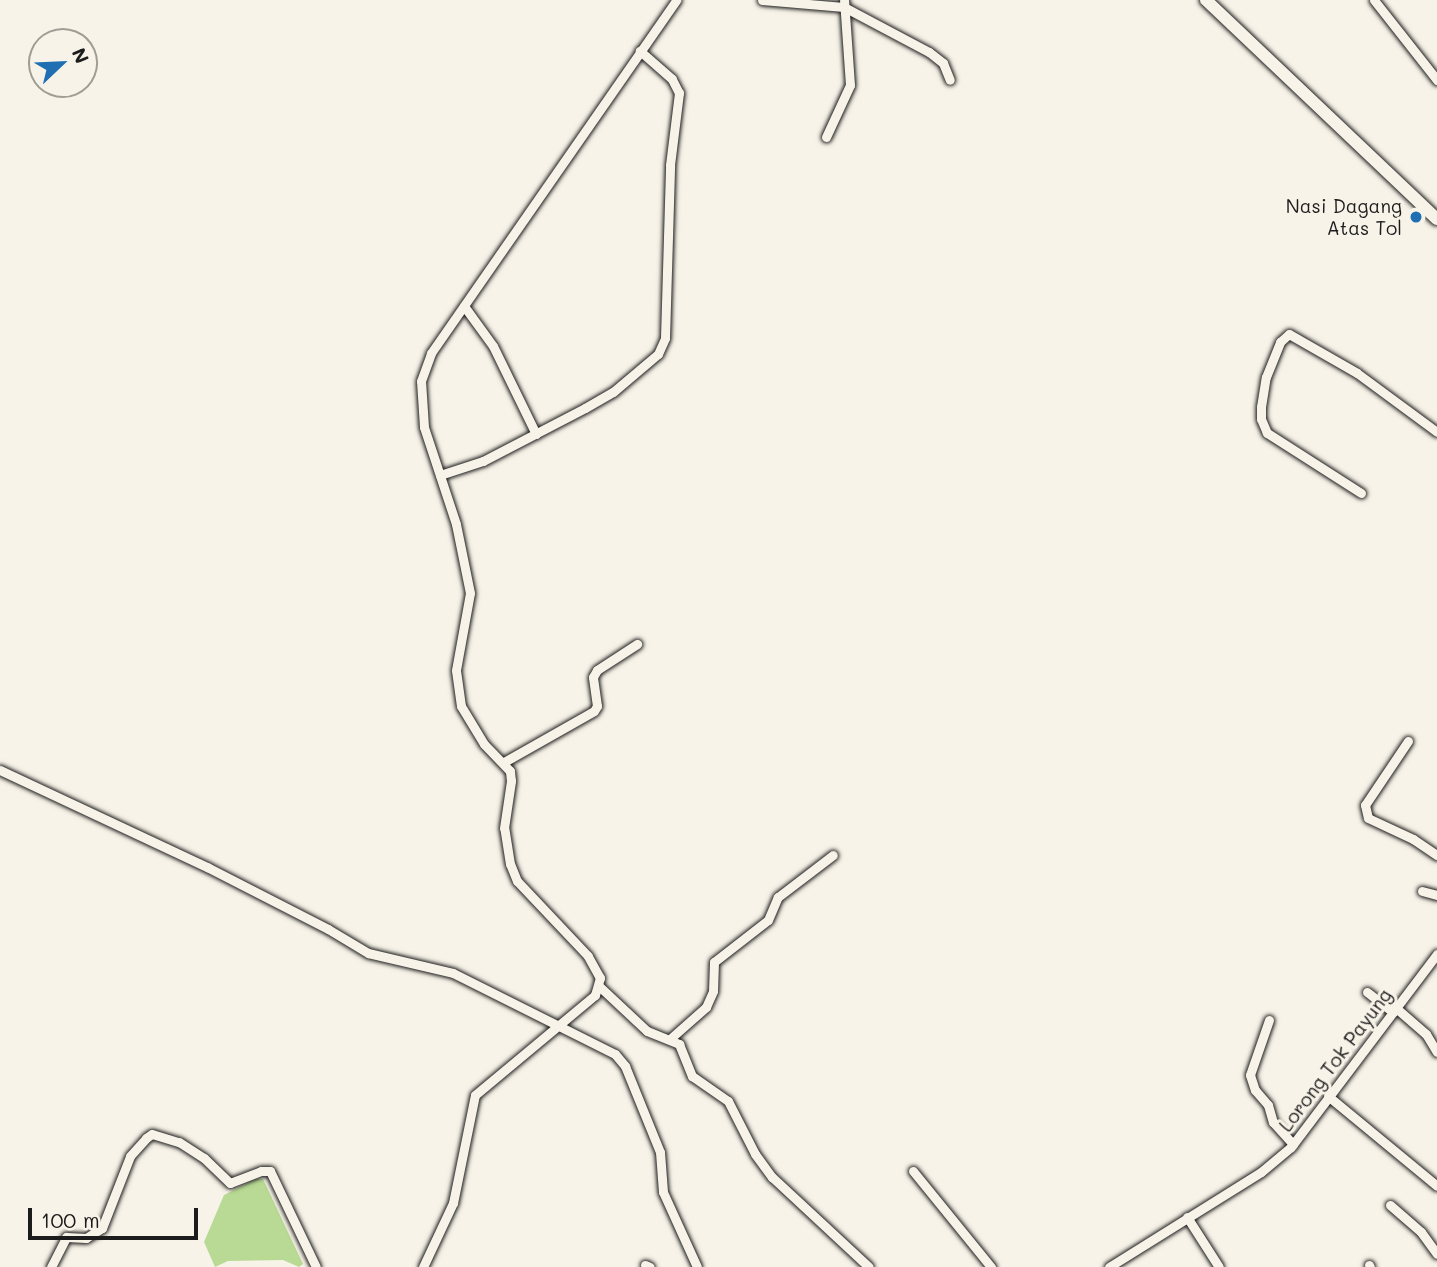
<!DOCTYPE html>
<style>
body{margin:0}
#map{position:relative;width:1437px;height:1267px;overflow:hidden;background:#f7f3e8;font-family:Mali,sans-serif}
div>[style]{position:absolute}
.green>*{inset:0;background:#b9da94}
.roads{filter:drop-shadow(0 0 2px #1c1c1c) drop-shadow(0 0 2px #1c1c1c)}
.street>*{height:9px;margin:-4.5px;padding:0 4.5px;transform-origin:4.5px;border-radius:4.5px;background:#f7f3e8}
.secondary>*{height:12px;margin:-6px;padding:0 6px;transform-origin:6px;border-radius:6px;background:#f7f3e8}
.dots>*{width:19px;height:19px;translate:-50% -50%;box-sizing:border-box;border:4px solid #f7f3e8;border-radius:50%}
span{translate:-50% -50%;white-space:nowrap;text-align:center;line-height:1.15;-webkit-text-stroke:6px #f7f3e8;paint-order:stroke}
.poi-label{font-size:19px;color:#1c1c1c}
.right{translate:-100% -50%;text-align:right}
.street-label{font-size:19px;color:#1c1c1c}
.north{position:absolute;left:28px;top:28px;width:70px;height:70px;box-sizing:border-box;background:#f7f3e8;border:2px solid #9f9d96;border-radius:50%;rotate:67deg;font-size:19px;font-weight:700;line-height:28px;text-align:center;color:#1c1c1c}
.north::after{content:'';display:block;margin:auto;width:24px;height:32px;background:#1f6fb2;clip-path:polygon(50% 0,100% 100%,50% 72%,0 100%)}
.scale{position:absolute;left:28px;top:1208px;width:170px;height:32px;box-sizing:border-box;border:4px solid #1c1c1c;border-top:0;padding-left:9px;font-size:21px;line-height:24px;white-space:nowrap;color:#1c1c1c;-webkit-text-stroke:5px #f7f3e8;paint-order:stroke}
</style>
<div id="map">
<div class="green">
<i style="clip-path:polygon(256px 1179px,263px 1179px,303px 1264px,299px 1267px,283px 1260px,228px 1261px,215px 1267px,204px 1242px,224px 1195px)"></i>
</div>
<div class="roads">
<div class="street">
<i style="left:762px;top:0;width:82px;rotate:4.9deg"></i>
<i style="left:844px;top:7px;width:96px;rotate:27.9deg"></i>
<i style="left:929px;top:52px;width:18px;rotate:38deg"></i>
<i style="left:943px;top:63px;width:18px;rotate:68deg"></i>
<i style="left:1374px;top:0;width:102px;rotate:51.8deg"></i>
<i style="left:826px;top:137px;width:57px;rotate:-65.2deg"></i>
<i style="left:850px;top:85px;width:85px;rotate:-94deg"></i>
<i style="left:464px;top:306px;width:49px;rotate:54.1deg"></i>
<i style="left:493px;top:346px;width:98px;rotate:64deg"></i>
<i style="left:440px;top:475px;width:45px;rotate:-18deg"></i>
<i style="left:483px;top:461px;width:115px;rotate:-27.5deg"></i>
<i style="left:585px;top:408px;width:32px;rotate:-30deg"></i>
<i style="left:613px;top:392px;width:59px;rotate:-40.2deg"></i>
<i style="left:658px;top:354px;width:17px;rotate:-66deg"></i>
<i style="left:665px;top:338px;width:173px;rotate:-88.3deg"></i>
<i style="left:670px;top:165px;width:73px;rotate:-82.9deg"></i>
<i style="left:679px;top:93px;width:16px;rotate:-117deg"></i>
<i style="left:672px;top:79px;width:43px;rotate:-138.8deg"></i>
<i style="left:1361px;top:493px;width:112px;rotate:-147.4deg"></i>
<i style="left:1267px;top:433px;width:15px;rotate:-113deg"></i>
<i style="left:1261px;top:419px;width:12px;rotate:-90deg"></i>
<i style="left:1261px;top:407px;width:30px;rotate:-81deg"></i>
<i style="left:1266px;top:377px;width:38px;rotate:-68deg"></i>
<i style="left:1280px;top:342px;width:12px;rotate:-42deg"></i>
<i style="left:1289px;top:334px;width:78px;rotate:29.8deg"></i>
<i style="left:1357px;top:373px;width:99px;rotate:36.4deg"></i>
<i style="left:1408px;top:741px;width:77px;rotate:123.9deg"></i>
<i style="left:1365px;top:805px;width:13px;rotate:77deg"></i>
<i style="left:1368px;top:818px;width:50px;rotate:25deg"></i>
<i style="left:1413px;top:839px;width:29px;rotate:34deg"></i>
<i style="left:504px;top:762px;width:103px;rotate:-29.5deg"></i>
<i style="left:594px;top:711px;width:6px;rotate:-59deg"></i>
<i style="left:597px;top:706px;width:29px;rotate:-98deg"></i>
<i style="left:593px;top:677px;width:8px;rotate:-60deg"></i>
<i style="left:597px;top:670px;width:48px;rotate:-33deg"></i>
<i style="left:0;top:770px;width:229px;rotate:25.1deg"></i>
<i style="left:207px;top:867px;width:136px;rotate:27.1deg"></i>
<i style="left:328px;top:929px;width:47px;rotate:31deg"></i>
<i style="left:368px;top:953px;width:87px;rotate:13.2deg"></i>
<i style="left:453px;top:973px;width:181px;rotate:26.6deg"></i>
<i style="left:615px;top:1054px;width:16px;rotate:50deg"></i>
<i style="left:625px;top:1066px;width:93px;rotate:67.9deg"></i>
<i style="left:660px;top:1152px;width:40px;rotate:85.7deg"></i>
<i style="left:663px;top:1192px;width:82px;rotate:65.6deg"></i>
<i style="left:1422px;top:891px;width:16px;rotate:15deg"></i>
<i style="left:600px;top:987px;width:64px;rotate:43.1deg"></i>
<i style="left:647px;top:1031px;width:35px;rotate:22deg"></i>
<i style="left:679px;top:1044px;width:35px;rotate:68deg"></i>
<i style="left:692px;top:1076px;width:44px;rotate:34.8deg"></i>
<i style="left:728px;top:1101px;width:59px;rotate:63deg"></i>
<i style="left:755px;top:1154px;width:29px;rotate:54deg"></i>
<i style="left:772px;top:1177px;width:132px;rotate:42.9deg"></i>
<i style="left:1367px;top:992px;width:33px;rotate:38deg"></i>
<i style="left:1396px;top:1008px;width:40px;rotate:41deg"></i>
<i style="left:1426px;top:1034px;width:21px;rotate:59deg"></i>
<i style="left:1269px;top:1020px;width:58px;rotate:109.1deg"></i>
<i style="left:1250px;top:1075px;width:16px;rotate:72deg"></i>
<i style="left:1255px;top:1090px;width:20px;rotate:49deg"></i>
<i style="left:1268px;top:1105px;width:18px;rotate:74deg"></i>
<i style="left:1273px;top:1122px;width:30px;rotate:48deg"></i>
<i style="left:671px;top:1038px;width:47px;rotate:-41.5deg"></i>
<i style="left:706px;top:1007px;width:17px;rotate:-66deg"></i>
<i style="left:713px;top:991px;width:29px;rotate:-88deg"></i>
<i style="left:714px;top:962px;width:68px;rotate:-37.9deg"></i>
<i style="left:768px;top:920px;width:25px;rotate:-67deg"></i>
<i style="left:778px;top:897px;width:69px;rotate:-37.4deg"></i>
<i style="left:1328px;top:1096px;width:141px;rotate:39.5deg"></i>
<i style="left:913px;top:1171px;width:124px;rotate:50.9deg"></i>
<i style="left:1390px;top:1205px;width:41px;rotate:41.1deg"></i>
<i style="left:1421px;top:1232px;width:27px;rotate:54deg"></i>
<i style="left:1187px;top:1217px;width:59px;rotate:57.4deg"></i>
<i style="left:645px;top:1265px;width:5px;rotate:22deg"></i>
<i style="left:1369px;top:1265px;width:2px;rotate:63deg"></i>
<i style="left:51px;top:1267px;width:34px;rotate:-63deg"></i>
<i style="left:66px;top:1237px;width:20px;rotate:3deg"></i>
<i style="left:86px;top:1238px;width:19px;rotate:-32deg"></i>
<i style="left:102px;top:1228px;width:77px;rotate:-68.7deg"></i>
<i style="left:130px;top:1156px;width:24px;rotate:-48deg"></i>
<i style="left:146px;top:1138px;width:7px;rotate:-34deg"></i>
<i style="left:152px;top:1134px;width:28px;rotate:17deg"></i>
<i style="left:179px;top:1142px;width:30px;rotate:33deg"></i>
<i style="left:204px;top:1158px;width:36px;rotate:44deg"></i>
<i style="left:230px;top:1183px;width:33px;rotate:-21deg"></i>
<i style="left:261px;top:1171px;width:9px"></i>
<i style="left:270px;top:1171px;width:106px;rotate:64.4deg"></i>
<i style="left:423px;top:1267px;width:71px;rotate:-64.9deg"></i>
<i style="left:453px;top:1203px;width:110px;rotate:-78.5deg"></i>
<i style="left:475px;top:1095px;width:156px;rotate:-39.8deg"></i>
<i style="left:595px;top:995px;width:18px;rotate:-74deg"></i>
<i style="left:600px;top:978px;width:25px;rotate:-119deg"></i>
<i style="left:588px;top:956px;width:103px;rotate:-133.4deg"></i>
<i style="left:517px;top:881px;width:18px;rotate:-112deg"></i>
<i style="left:510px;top:864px;width:36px;rotate:-99deg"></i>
<i style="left:504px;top:828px;width:48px;rotate:-81.5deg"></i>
<i style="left:511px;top:781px;width:10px;rotate:-96deg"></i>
<i style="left:510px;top:771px;width:37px;rotate:-134deg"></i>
<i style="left:484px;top:744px;width:44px;rotate:-121.2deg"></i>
<i style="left:461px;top:706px;width:36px;rotate:-98deg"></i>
<i style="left:456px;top:670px;width:78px;rotate:-79.7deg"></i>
<i style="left:470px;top:593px;width:70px;rotate:-101.5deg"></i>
<i style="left:456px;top:524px;width:102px;rotate:-108.3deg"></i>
<i style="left:424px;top:427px;width:46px;rotate:-93.7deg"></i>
<i style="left:421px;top:381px;width:30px;rotate:-70deg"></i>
<i style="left:431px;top:353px;width:430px;rotate:-55.2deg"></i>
<i style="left:1109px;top:1267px;width:179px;rotate:-32deg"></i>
<i style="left:1261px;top:1172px;width:39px;rotate:-40deg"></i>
<i style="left:1291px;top:1147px;width:242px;rotate:-52.9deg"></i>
</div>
<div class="secondary">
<i style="left:1206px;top:0;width:318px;rotate:43.5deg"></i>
</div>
</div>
<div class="dots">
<i style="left:1416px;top:217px;background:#1f6fb2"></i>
</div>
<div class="poi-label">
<span class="right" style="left:1402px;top:217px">Nasi Dagang<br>Atas Tol</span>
</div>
<div class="street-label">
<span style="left:1335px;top:1060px;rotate:-53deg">Lorong Tok Payung</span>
</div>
<div class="north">N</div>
<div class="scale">100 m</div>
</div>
